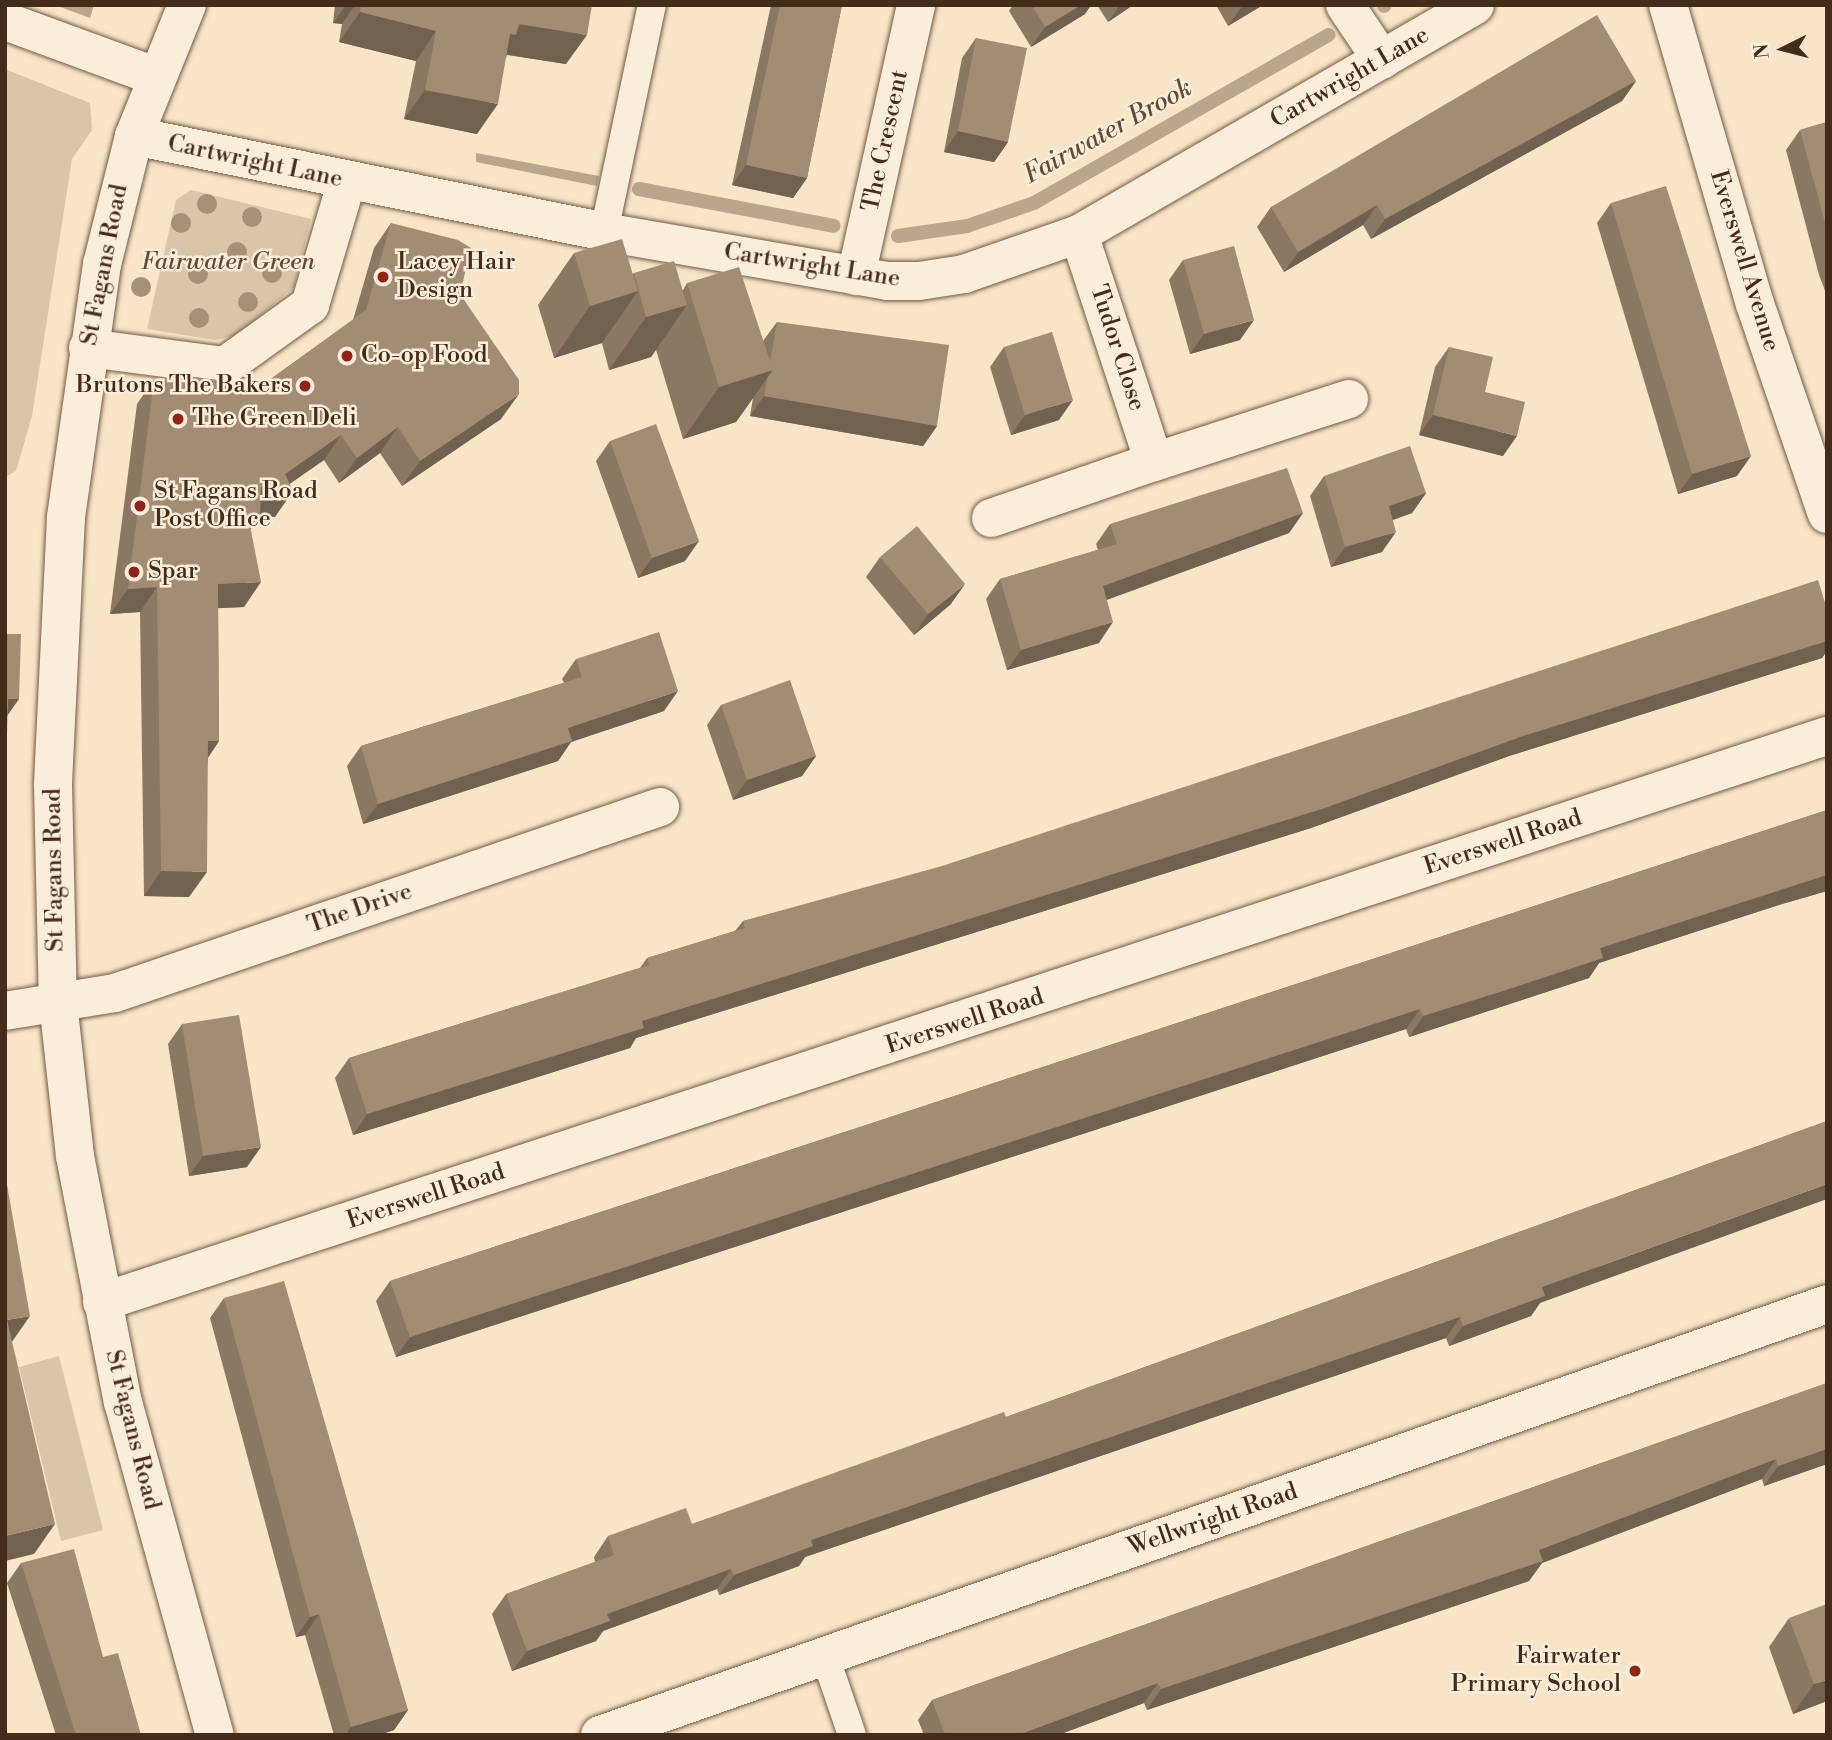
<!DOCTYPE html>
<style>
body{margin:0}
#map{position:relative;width:1832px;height:1740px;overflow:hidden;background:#f8e4c6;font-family:"Libre Bodoni",serif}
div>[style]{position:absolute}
.green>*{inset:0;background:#d9c5a9}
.water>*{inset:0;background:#bba58c}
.stream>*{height:14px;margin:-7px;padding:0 7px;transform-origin:7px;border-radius:7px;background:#bba58c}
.roads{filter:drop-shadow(0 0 2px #715a45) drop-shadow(0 0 2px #715a45)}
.lane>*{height:28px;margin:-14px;padding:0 14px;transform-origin:14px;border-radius:14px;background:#faedda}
.street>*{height:38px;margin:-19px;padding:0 19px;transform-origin:19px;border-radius:19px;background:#faedda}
.secondary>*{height:38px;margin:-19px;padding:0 19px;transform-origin:19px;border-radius:19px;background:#faedda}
.trees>*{width:20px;height:20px;margin:-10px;border-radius:50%;background:#a69077}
.wall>*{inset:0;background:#8b7863}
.shaded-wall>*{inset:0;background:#716250}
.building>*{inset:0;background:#a28c73}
.dots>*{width:19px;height:19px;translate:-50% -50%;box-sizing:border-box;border:4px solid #faedda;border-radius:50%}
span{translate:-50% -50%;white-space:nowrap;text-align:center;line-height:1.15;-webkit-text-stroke:5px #faedda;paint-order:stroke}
.street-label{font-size:24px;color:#442c1a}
.park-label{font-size:24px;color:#624b37;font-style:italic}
.poi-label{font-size:24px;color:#442c1a}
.left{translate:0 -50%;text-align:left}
.right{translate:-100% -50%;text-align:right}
.water-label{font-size:26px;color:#624a36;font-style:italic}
.frame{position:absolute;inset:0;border:7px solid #442c1a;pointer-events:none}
.north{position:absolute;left:1748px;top:14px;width:70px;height:70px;-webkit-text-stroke:5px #faedda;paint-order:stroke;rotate:264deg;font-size:19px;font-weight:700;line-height:28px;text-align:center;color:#442c1a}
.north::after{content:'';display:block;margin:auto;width:24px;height:32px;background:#442c1a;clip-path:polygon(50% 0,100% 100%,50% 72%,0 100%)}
</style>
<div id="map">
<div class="green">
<i style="clip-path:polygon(5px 69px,90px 103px,92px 130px,72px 159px,32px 416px,16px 471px,5px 477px)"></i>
<i style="clip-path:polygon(191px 190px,311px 219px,294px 287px,238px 335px,215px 340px,147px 329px,176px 200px)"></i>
<i style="clip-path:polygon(59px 1356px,103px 1530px,61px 1541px,19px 1367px)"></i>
</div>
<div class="water">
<i style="clip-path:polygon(55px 5px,94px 5px,90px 18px)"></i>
<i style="clip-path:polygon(476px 153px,599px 176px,597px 186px,476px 162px)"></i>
</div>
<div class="stream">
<i style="left:1384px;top:6px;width:1px;rotate:-45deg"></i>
<i style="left:639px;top:189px;width:198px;rotate:10.7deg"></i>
<i style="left:898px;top:236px;width:70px;rotate:-8.2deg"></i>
<i style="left:967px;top:226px;width:71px;rotate:-18.9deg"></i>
<i style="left:1034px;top:203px;width:339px;rotate:-29.7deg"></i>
</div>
<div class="roads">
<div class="lane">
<i style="left:604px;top:232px;width:232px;rotate:-78.1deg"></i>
<i style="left:825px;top:1656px;width:83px;rotate:71.1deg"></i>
</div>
<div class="street">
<i style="left:1345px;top:5px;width:66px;rotate:56.1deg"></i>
<i style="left:1668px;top:5px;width:311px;rotate:73.8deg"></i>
<i style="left:1755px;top:304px;width:222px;rotate:71.1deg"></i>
<i style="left:134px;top:136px;width:480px;rotate:11.5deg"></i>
<i style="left:604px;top:232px;width:287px;rotate:9.8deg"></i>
<i style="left:887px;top:281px;width:32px"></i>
<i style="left:919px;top:281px;width:46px;rotate:-8.8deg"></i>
<i style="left:964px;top:274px;width:122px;rotate:-19.2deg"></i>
<i style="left:1079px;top:234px;width:457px;rotate:-30deg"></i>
<i style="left:1079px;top:234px;width:240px;rotate:71.8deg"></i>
<i style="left:1154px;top:462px;width:205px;rotate:-17.9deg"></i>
<i style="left:856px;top:276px;width:278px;rotate:-77.5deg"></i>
<i style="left:88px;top:348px;width:138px;rotate:7.5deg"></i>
<i style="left:225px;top:366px;width:105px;rotate:-35.7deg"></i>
<i style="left:310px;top:305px;width:129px;rotate:-73.4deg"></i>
<i style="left:991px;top:518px;width:172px;rotate:-19deg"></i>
<i style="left:5px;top:1011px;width:111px;rotate:-9.3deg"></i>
<i style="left:115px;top:993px;width:576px;rotate:-18.84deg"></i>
<i style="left:102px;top:1302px;width:1815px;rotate:-18.17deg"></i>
<i style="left:600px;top:1735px;width:1300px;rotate:-19.35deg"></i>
</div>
<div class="secondary">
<i style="left:187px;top:5px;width:141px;rotate:112deg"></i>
<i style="left:134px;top:136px;width:132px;rotate:104deg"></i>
<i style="left:102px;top:264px;width:256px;rotate:98.1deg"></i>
<i style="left:66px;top:517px;width:269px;rotate:92.8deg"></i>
<i style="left:53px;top:786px;width:216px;rotate:88.7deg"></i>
<i style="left:58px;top:1002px;width:155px;rotate:83.7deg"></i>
<i style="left:75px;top:1156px;width:251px;rotate:79deg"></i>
<i style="left:123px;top:1402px;width:345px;rotate:74.6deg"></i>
<i style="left:5px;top:21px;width:162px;rotate:20.2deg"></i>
</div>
</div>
<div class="trees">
<i style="left:207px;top:204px"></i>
<i style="left:252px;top:217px"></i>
<i style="left:181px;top:223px"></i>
<i style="left:237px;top:252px"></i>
<i style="left:272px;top:273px"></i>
<i style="left:198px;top:274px"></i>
<i style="left:141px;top:287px"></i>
<i style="left:248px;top:302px"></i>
<i style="left:199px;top:318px"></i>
</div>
<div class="wall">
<i style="clip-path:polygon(335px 5px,592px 5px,566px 64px,507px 55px,477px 134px,404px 119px,416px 61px,339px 42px,342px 24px,333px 23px)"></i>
<i style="clip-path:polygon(771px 5px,842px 5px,807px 178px,793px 198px,732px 185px)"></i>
<i style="clip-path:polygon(1013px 5px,1091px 5px,1085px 14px,1031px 47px,1009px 11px)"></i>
<i style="clip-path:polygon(1097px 5px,1133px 5px,1108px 22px)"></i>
<i style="clip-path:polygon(1216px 5px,1263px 5px,1228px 26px)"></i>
<i style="clip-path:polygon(976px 38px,1008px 142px,994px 162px,944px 152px,962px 58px)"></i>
<i style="clip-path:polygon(1636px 81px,1622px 101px,1371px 239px,1363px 225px,1284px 272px,1257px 227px,1271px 207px)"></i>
<i style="clip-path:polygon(1827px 122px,1827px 296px,1819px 275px,1786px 150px,1800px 130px)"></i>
<i style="clip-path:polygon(1611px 203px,1737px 476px,1678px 494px,1597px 223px)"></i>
<i style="clip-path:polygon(391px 223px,460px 294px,501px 419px,402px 486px,380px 453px,339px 483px,324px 460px,289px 484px,275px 517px,260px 515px,251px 528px,244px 607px,218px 608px,219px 741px,208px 758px,189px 897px,144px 896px,140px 612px,110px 614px,137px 404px,154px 379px,167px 380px,172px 374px,261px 386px,353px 320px,374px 248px)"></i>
<i style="clip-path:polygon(574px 253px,633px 274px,634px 273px,683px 290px,687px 283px,763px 341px,777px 322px,937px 426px,923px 446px,750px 416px,753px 398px,736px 422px,683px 439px,656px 350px,651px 357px,609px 370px,602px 343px,554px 358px,538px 305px)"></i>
<i style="clip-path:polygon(1183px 260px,1240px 340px,1190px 354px,1169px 280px)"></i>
<i style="clip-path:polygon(1004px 347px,1059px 420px,1011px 435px,990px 367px)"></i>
<i style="clip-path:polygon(1449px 347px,1485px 392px,1503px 456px,1419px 435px,1435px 367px)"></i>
<i style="clip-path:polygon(610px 441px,685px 561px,638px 578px,596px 461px)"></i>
<i style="clip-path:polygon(1324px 476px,1426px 493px,1412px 513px,1393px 520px,1382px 552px,1331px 567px,1310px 496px)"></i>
<i style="clip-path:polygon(1303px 513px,1289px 533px,1107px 600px,1099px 643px,1007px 670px,986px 599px,1000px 579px,1098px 550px,1096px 544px,1110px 524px)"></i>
<i style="clip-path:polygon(880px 557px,951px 604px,914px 635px,866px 577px)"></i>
<i style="clip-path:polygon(1827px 641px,1827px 651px,1822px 658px,1509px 756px,1311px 828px,636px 1038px,630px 1048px,353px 1135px,335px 1078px,349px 1058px,640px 968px,647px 958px,735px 931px,743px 921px)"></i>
<i style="clip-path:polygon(576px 659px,664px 711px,571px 742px,558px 761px,363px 824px,347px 766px,361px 746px,564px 683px,562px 679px)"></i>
<i style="clip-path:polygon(721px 705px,816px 756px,802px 776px,733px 800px,707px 725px)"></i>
<i style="clip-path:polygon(1827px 810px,1827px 891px,1782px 904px,1599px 963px,1589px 978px,1409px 1037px,1406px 1029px,396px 1357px,376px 1301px,390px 1281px)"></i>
<i style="clip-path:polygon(182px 1024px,247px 1167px,189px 1176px,168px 1044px)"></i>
<i style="clip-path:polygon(1827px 1121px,1540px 1303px,1531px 1316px,1449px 1346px,1446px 1338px,805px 1557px,799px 1566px,719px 1595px,717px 1589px,603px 1631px,596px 1641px,512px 1671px,492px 1614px,506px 1594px,595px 1562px,594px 1557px,608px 1536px,692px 1524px,1006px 1417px)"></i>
<i style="clip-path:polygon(224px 1298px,408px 1710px,394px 1730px,379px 1735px,334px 1735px,305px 1635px,296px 1637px,210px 1318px)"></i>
<i style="clip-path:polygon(1827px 1383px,1827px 1464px,1764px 1486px,1762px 1479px,1542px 1563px,1529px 1581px,1147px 1710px,1144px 1703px,1058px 1735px,924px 1735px,918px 1720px,932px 1700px)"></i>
<i style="clip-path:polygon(21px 1563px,103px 1657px,141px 1735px,56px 1735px,7px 1583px)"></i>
<i style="clip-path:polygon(1789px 1618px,1827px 1701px,1793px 1714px,1769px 1647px)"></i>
</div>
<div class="shaded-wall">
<i style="clip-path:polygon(346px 5px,355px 5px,342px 24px,333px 23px)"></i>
<i style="clip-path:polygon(1081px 5px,1091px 5px,1085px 14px,1031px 47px,1045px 27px)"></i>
<i style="clip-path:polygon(1120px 5px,1133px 5px,1108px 22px)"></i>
<i style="clip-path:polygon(1243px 5px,1263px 5px,1228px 26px,1242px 6px)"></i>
<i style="clip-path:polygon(360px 12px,436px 31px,416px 61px,339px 42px)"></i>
<i style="clip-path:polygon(519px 24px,587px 35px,566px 64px,503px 54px,510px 34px)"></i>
<i style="clip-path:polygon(1636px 81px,1622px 101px,1371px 239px,1385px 219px)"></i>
<i style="clip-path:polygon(425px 90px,498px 104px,477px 134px,404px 119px)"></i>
<i style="clip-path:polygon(958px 131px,1008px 142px,994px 162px,944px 152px)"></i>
<i style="clip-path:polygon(746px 165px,807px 178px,793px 198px,732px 185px)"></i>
<i style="clip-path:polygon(1377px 205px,1363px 225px,1284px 272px,1298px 252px)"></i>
<i style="clip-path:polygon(638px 291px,602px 343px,554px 358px,590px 306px)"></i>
<i style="clip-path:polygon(687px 305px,651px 357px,609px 370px,646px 317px)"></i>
<i style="clip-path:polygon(1254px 320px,1240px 340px,1190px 354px,1204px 334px)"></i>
<i style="clip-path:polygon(773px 370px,736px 422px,683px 439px,719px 387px)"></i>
<i style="clip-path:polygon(519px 394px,501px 419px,402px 486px,420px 461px)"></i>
<i style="clip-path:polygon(764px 396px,937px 426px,923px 446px,750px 416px)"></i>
<i style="clip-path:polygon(1073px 400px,1059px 420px,1011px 435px,1025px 415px)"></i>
<i style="clip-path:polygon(1433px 415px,1517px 436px,1503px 456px,1419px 435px)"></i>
<i style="clip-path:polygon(398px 427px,380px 453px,339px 483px,357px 458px)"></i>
<i style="clip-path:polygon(341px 435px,324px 460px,281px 490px,293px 491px,275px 517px,243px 512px,261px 487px,285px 474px)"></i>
<i style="clip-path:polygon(1751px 456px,1737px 476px,1678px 494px,1692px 474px)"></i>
<i style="clip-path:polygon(1426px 493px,1412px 513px,1375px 526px,1389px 506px)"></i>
<i style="clip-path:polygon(1303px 513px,1289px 533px,1089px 606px,1103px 586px)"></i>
<i style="clip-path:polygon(248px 515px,260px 516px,242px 541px)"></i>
<i style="clip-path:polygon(1396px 532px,1382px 552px,1331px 567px,1345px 547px)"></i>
<i style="clip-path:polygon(699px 541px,685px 561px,638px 578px,652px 558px)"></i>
<i style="clip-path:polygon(261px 582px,244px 607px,200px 609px,218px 584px)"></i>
<i style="clip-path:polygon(965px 584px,951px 604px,914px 635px,928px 614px)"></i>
<i style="clip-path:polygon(157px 587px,140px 612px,110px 614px,128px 589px)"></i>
<i style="clip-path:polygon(1113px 622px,1099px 643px,1007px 670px,1021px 650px)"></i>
<i style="clip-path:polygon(1827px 641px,1827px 651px,1822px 658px,1509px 756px,1311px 828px,636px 1038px,630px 1048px,353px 1135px,367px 1114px,642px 1021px,1523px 736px)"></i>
<i style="clip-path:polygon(678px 691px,664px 711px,571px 742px,558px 761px,363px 824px,378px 804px,568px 728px)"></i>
<i style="clip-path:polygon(8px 699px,19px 699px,5px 719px)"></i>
<i style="clip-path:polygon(208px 741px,219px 741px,202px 766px)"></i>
<i style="clip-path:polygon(816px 756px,802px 776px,733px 800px,747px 780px)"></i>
<i style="clip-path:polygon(161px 871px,207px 872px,189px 897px,144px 896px)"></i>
<i style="clip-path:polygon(1827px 875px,1827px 891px,1782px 904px,1599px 963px,1589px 978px,1409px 1037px,1423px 1016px,1600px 948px)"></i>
<i style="clip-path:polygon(1420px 1009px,1406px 1029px,396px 1357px,410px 1337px)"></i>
<i style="clip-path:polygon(261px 1147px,247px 1167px,189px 1176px,203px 1156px)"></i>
<i style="clip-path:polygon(1827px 1184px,1827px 1199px,1540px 1303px,1531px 1316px,1449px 1346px,1463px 1326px,1542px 1287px)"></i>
<i style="clip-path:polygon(30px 1316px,9px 1346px,7px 1320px)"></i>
<i style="clip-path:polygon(1460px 1317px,1446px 1338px,805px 1557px,799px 1566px,719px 1595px,734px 1575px,811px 1540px)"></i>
<i style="clip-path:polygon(1827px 1449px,1827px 1464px,1764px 1486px,1778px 1466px)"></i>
<i style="clip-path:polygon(1776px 1459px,1762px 1479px,1542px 1563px,1529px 1581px,1147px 1710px,1161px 1689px,1539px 1550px)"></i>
<i style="clip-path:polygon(55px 1524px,34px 1554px,5px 1561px,5px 1536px)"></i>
<i style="clip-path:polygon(731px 1569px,717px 1589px,603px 1631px,596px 1641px,512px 1671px,527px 1651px,607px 1614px)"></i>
<i style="clip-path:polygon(319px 1614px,305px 1635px,296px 1637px,310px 1617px)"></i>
<i style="clip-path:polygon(1827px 1680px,1827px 1701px,1793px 1714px,1814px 1684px)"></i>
<i style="clip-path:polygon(1158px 1683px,1144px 1703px,1058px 1735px,1018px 1735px)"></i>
<i style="clip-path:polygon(408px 1710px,394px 1730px,379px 1735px,346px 1735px,351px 1727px)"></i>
</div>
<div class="building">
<i style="clip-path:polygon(361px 5px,592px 5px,587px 35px,519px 24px,516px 35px,510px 34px,498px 104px,425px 90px,436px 31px,360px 12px)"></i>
<i style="clip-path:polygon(780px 5px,842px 5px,807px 178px,746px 165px)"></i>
<i style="clip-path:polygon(1032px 5px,1081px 5px,1045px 27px)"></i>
<i style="clip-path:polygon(1597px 15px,1636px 81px,1385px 219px,1377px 205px,1298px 252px,1271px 207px)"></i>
<i style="clip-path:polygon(976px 38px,1027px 48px,1008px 142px,958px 131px)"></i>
<i style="clip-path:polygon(1827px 122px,1827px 230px,1800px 130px)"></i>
<i style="clip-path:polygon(1666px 186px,1751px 456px,1692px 474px,1611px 203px)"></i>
<i style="clip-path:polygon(391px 223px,458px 240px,471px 248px,460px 294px,519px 380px,519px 394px,420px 461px,398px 427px,357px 458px,341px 435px,285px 474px,293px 491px,261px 487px,260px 516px,248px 515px,261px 582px,218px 584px,219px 741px,208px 741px,207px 872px,161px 871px,157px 587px,128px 589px,154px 379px,171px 380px,172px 374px,261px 386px,366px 310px)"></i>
<i style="clip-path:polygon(622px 239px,638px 291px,590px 306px,574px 253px)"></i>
<i style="clip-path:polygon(1234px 246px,1254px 320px,1204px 334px,1183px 260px)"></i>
<i style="clip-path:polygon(674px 261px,687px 305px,646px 317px,634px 273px)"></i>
<i style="clip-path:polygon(739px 267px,773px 370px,719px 387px,687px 283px)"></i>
<i style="clip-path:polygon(777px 322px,949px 345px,937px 426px,764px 396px,767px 378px,773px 370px,770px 362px)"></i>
<i style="clip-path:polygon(1052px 332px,1073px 400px,1025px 415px,1004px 347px)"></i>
<i style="clip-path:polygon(1449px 347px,1493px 357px,1485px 392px,1525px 402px,1517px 436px,1433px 415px)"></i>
<i style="clip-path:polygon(656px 424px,699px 541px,652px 558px,610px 441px)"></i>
<i style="clip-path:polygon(1410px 446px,1426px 493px,1389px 506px,1396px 532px,1345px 547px,1324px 476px)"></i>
<i style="clip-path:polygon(1287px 468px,1303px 513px,1103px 586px,1113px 622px,1021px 650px,1000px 579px,1117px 544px,1110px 524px)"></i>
<i style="clip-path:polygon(917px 526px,965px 584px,928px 614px,880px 557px)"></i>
<i style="clip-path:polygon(1818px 580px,1827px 609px,1827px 641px,1523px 736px,1325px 808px,642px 1021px,644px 1028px,367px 1114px,349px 1058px,649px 965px,647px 958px,745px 928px,743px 921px,942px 866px)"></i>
<i style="clip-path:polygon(659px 632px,678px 691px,568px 728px,572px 741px,378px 804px,361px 746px,582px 677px,576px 659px)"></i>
<i style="clip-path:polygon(5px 634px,21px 634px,19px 699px,8px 699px,7px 734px,5px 734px)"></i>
<i style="clip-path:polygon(790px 680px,816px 756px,747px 780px,721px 705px)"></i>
<i style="clip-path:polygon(1827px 810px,1827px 875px,1600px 948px,1603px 958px,1500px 992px,1423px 1016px,1420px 1009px,410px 1337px,390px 1281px)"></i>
<i style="clip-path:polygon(239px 1015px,261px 1147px,203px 1156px,182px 1024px)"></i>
<i style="clip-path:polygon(1827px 1121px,1827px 1184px,1542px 1287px,1545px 1296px,1463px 1326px,1460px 1317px,811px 1540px,813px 1546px,734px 1575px,731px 1569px,607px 1614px,610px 1621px,527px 1651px,506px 1594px,614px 1555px,608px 1536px,686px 1508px,692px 1524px,1004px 1412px,1006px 1417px)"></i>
<i style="clip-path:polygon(5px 1173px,30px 1316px,7px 1320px,55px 1524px,5px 1536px)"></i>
<i style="clip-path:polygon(284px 1281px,408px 1710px,351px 1727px,319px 1614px,310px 1617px,224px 1298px)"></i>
<i style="clip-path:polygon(1827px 1383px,1827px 1449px,1778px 1466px,1776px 1459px,1539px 1550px,1543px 1561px,1161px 1689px,1158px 1683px,1018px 1735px,945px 1735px,932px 1700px)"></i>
<i style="clip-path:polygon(74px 1549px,103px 1657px,118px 1653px,141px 1735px,76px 1735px,21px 1563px)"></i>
<i style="clip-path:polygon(1827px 1604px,1827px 1680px,1814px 1684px,1789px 1618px)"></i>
</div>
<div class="dots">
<i style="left:383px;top:277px;background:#8f2418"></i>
<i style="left:347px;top:356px;background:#8f2418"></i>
<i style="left:305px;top:386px;background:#8f2418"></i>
<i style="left:178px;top:419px;background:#8f2418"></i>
<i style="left:140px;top:506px;background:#8f2418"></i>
<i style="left:134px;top:572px;background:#8f2418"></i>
<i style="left:1635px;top:1671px;background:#8f2418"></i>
</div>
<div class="street-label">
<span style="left:1350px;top:78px;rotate:-30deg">Cartwright Lane</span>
<span style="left:886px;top:141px;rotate:-78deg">The Crescent</span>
<span style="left:255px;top:162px;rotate:12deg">Cartwright Lane</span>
<span style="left:1744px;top:261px;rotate:73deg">Everswell Avenue</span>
<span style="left:105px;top:265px;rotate:-79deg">St Fagans Road</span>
<span style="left:812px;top:266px;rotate:9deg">Cartwright Lane</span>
<span style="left:1117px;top:348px;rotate:72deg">Tudor Close</span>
<span style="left:1503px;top:843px;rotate:-18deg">Everswell Road</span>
<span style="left:55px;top:870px;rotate:-91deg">St Fagans Road</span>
<span style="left:360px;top:909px;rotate:-19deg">The Drive</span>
<span style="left:965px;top:1022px;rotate:-18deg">Everswell Road</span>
<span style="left:426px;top:1197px;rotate:-18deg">Everswell Road</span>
<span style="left:132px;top:1430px;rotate:76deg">St Fagans Road</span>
<span style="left:1213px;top:1520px;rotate:-19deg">Wellwright Road</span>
</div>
<div class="park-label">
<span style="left:228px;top:263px">Fairwater Green</span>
</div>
<div class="poi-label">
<span class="left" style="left:397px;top:277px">Lacey Hair<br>Design</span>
<span class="left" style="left:361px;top:356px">Co-op Food</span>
<span class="right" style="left:291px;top:386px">Brutons The Bakers</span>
<span class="left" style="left:192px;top:419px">The Green Deli</span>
<span class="left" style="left:154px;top:506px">St Fagans Road<br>Post Office</span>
<span class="left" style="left:148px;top:572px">Spar</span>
<span class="right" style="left:1621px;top:1671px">Fairwater<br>Primary School</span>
</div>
<div class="water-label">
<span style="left:1108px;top:132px;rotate:-29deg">Fairwater Brook</span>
</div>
<div class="frame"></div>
<div class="north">N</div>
</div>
